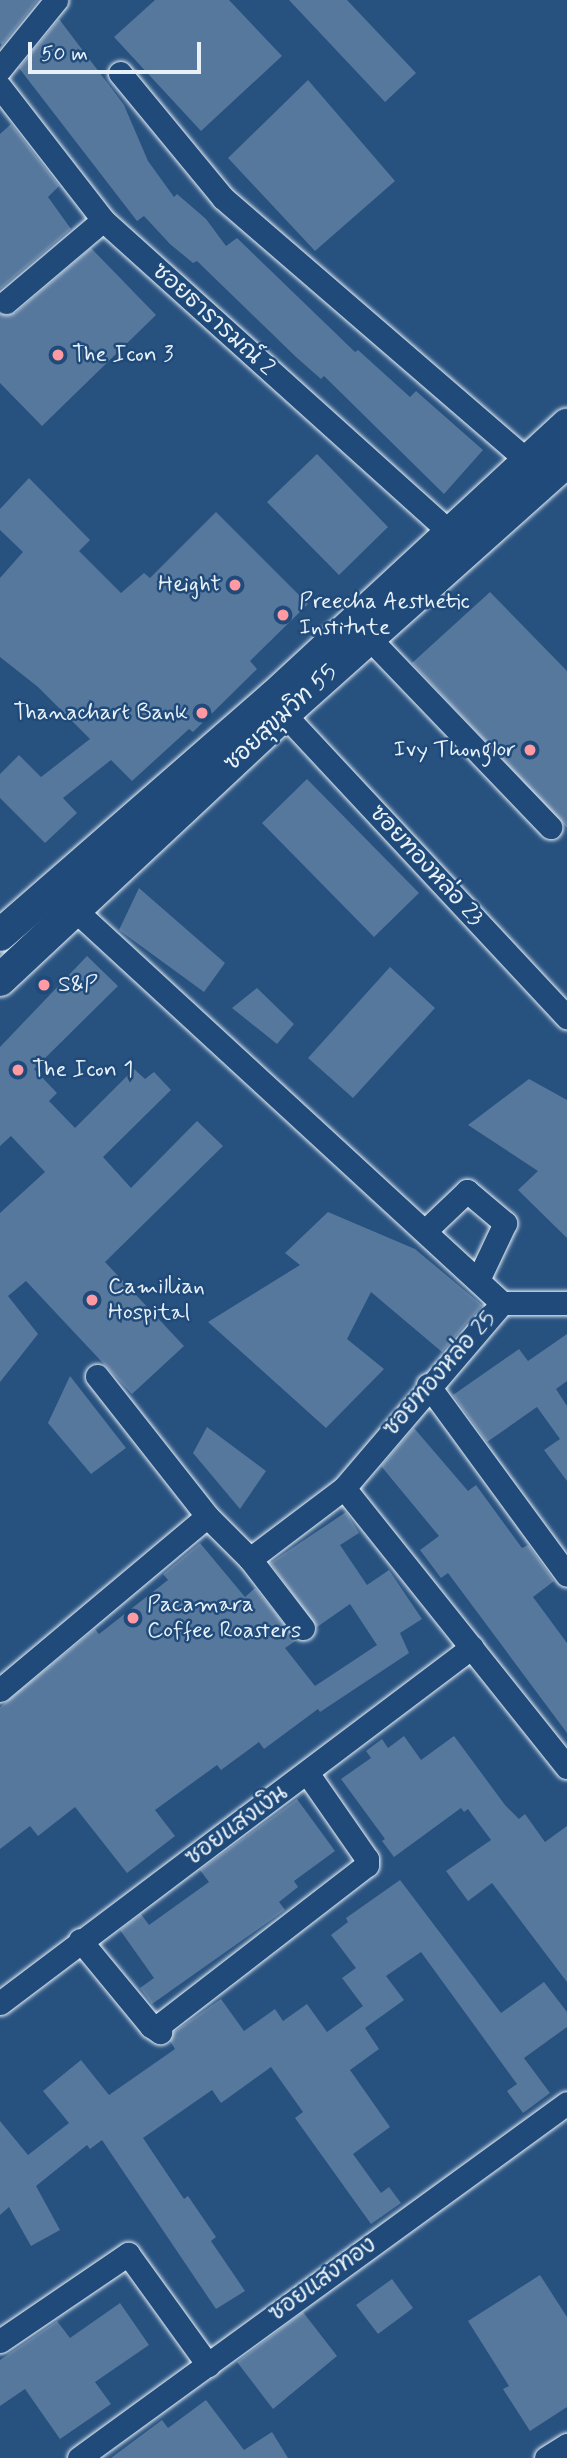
<!DOCTYPE html>
<meta charset="utf-8">
<style>
body{margin:0}
#map{position:relative;width:567px;height:2458px;overflow:hidden;background:#27517f;font-family:Mynerve,"Playpen Sans Thai",sans-serif}
div>[style]{position:absolute}
.building>*{inset:0;background:#57789d}
.roads{filter:drop-shadow(0 0 2px #e8f1f8) drop-shadow(0 0 2px #e8f1f8)}
.street>*{height:23px;margin:-11.5px;padding:0 11.5px;transform-origin:11.5px;border-radius:11.5px;background:#1f4a7a}
.secondary>*{height:32px;margin:-16px;padding:0 16px;transform-origin:16px;border-radius:16px;background:#1f4a7a}
.dots>*{width:19px;height:19px;translate:-50% -50%;box-sizing:border-box;border:4px solid #1f4a7a;border-radius:50%}
span{translate:-50% -50%;white-space:nowrap;text-align:center;line-height:1.15;-webkit-text-stroke:5px #1f4a7a;paint-order:stroke}
.street-label{font-size:23px;color:#e8f1f8}
.poi-label{font-size:23px;color:#e8f1f8}
.left{translate:0 -50%;text-align:left}
.right{translate:-100% -50%;text-align:right}
.scale{position:absolute;left:28px;top:42px;width:173px;height:32px;box-sizing:border-box;border:4px solid #e8f1f8;border-top:0;padding-left:9px;font-size:21px;line-height:24px;white-space:nowrap;color:#e8f1f8;-webkit-text-stroke:5px #1f4a7a;paint-order:stroke}
</style>
<div id="map">
<div class="building">
<i style="clip-path:polygon(0 0,38px 0,2px 45px,0 43px)"></i>
<i style="clip-path:polygon(155px 0,229px 0,282px 56px,201px 131px,114px 37px)"></i>
<i style="clip-path:polygon(289px 0,347px 0,416px 73px,385px 102px)"></i>
<i style="clip-path:polygon(59px 19px,124px 105px,148px 161px,174px 197px,177px 194px,206px 219px,226px 246px,237px 238px,355px 352px,358px 350px,410px 397px,416px 391px,483px 450px,444px 494px,324px 376px,321px 379px,296px 357px,197px 261px,193px 263px,170px 244px,144px 216px,137px 221px,19px 68px)"></i>
<i style="clip-path:polygon(308px 80px,395px 181px,315px 251px,228px 158px)"></i>
<i style="clip-path:polygon(11px 124px,59px 186px,48px 197px,71px 229px,0 289px,0 134px)"></i>
<i style="clip-path:polygon(91px 248px,156px 315px,42px 426px,0 383px,0 314px,15px 313px)"></i>
<i style="clip-path:polygon(317px 454px,388px 527px,339px 575px,267px 502px)"></i>
<i style="clip-path:polygon(29px 478px,90px 540px,79px 551px,121px 593px,144px 573px,150px 578px,216px 512px,308px 604px,250px 661px,257px 669px,193px 732px,189px 729px,132px 781px,111px 760px,63px 798px,77px 813px,45px 843px,0 798px,0 774px,19px 755px,41px 777px,90px 739px,38px 687px,0 657px,0 578px,23px 552px,0 530px,0 509px)"></i>
<i style="clip-path:polygon(490px 592px,567px 671px,567px 828px,412px 663px)"></i>
<i style="clip-path:polygon(307px 779px,419px 893px,374px 937px,262px 823px)"></i>
<i style="clip-path:polygon(139px 888px,225px 963px,204px 992px,119px 930px)"></i>
<i style="clip-path:polygon(87px 956px,118px 986px,34px 1069px,57px 1093px,49px 1101px,75px 1128px,134px 1069px,145px 1079px,154px 1072px,171px 1090px,103px 1157px,131px 1188px,197px 1121px,223px 1146px,105px 1262px,184px 1346px,132px 1394px,26px 1281px,8px 1296px,38px 1334px,0 1382px,0 1213px,45px 1172px,11px 1136px,0 1146px,0 1047px)"></i>
<i style="clip-path:polygon(390px 967px,435px 1008px,353px 1098px,308px 1058px)"></i>
<i style="clip-path:polygon(257px 988px,294px 1024px,277px 1044px,232px 1008px)"></i>
<i style="clip-path:polygon(529px 1079px,567px 1100px,567px 1238px,518px 1190px,538px 1171px,468px 1125px)"></i>
<i style="clip-path:polygon(328px 1212px,415px 1249px,482px 1305px,442px 1352px,371px 1292px,347px 1339px,384px 1369px,326px 1428px,208px 1322px,300px 1265px,285px 1253px)"></i>
<i style="clip-path:polygon(567px 1334px,567px 1381px,556px 1389px,567px 1406px,567px 1481px,544px 1450px,560px 1439px,537px 1407px,487px 1442px,453px 1395px,519px 1349px,528px 1361px)"></i>
<i style="clip-path:polygon(70px 1376px,126px 1448px,91px 1474px,48px 1423px)"></i>
<i style="clip-path:polygon(207px 1427px,266px 1471px,240px 1509px,193px 1453px)"></i>
<i style="clip-path:polygon(414px 1428px,468px 1491px,476px 1485px,522px 1548px,528px 1545px,554px 1581px,533px 1597px,567px 1643px,567px 1733px,448px 1573px,441px 1578px,420px 1550px,439px 1536px,381px 1466px)"></i>
<i style="clip-path:polygon(346px 1512px,359px 1533px,340px 1545px,367px 1585px,389px 1570px,422px 1619px,400px 1633px,409px 1653px,320px 1712px,318px 1709px,264px 1749px,259px 1742px,221px 1770px,217px 1765px,155px 1810px,175px 1836px,127px 1873px,75px 1807px,38px 1836px,30px 1826px,0 1849px,0 1707px,95px 1629px,99px 1634px,168px 1580px,163px 1574px,200px 1543px,245px 1597px,255px 1588px,297px 1640px,285px 1648px,315px 1686px,377px 1645px,350px 1604px,317px 1627px,270px 1563px)"></i>
<i style="clip-path:polygon(404px 1736px,421px 1760px,454px 1736px,505px 1805px,519px 1819px,525px 1814px,545px 1842px,567px 1826px,567px 1982px,492px 1883px,468px 1901px,446px 1871px,491px 1840px,468px 1809px,464px 1812px,461px 1808px,394px 1857px,382px 1841px,385px 1839px,341px 1779px,371px 1758px,366px 1751px,382px 1739px,388px 1748px)"></i>
<i style="clip-path:polygon(297px 1799px,335px 1851px,294px 1881px,298px 1887px,279px 1902px,285px 1910px,152px 2004px,140px 1988px,154px 1978px,120px 1930px,141px 1914px,149px 1925px,209px 1882px,200px 1870px)"></i>
<i style="clip-path:polygon(400px 1880px,501px 2013px,544px 1982px,567px 2012px,567px 2027px,524px 2058px,550px 2093px,523px 2113px,507px 2091px,517px 2084px,421px 1952px,386px 1976px,404px 2000px,365px 2028px,379px 2049px,350px 2070px,390px 2127px,353px 2154px,381px 2193px,389px 2187px,401px 2203px,371px 2224px,295px 2118px,303px 2112px,271px 2067px,221px 2103px,212px 2090px,143px 2138px,184px 2199px,188px 2196px,216px 2237px,211px 2241px,245px 2291px,216px 2309px,102px 2140px,90px 2149px,87px 2145px,36px 2186px,60px 2230px,31px 2246px,9px 2207px,0 2215px,0 2121px,28px 2155px,69px 2123px,43px 2091px,81px 2060px,109px 2095px,175px 2049px,170px 2041px,174px 2032px,221px 1999px,244px 2031px,275px 2009px,283px 2021px,307px 2004px,327px 2032px,363px 2006px,342px 1978px,356px 1968px,331px 1935px,348px 1922px,346px 1918px)"></i>
<i style="clip-path:polygon(540px 2275px,567px 2317px,567px 2407px,530px 2431px,503px 2389px,509px 2386px,468px 2321px)"></i>
<i style="clip-path:polygon(392px 2279px,413px 2308px,378px 2334px,356px 2305px)"></i>
<i style="clip-path:polygon(120px 2303px,149px 2345px,95px 2382px,111px 2404px,60px 2439px,25px 2389px,0 2406px,0 2360px,57px 2321px,70px 2338px)"></i>
<i style="clip-path:polygon(303px 2312px,337px 2356px,273px 2409px,237px 2362px)"></i>
<i style="clip-path:polygon(206px 2400px,244px 2450px,272px 2432px,288px 2458px,111px 2458px,162px 2420px,168px 2428px)"></i>
</div>
<div class="roads">
<div class="street">
<i style="left:0;top:69px;width:89px;rotate:-50.9deg"></i>
<i style="left:120px;top:73px;width:162px;rotate:50.5deg"></i>
<i style="left:223px;top:198px;width:403px;rotate:40.8deg"></i>
<i style="left:0;top:87px;width:168px;rotate:52.2deg"></i>
<i style="left:103px;top:220px;width:466px;rotate:42deg"></i>
<i style="left:6px;top:302px;width:127px;rotate:-40.2deg"></i>
<i style="left:369px;top:638px;width:262px;rotate:46.2deg"></i>
<i style="left:284px;top:714px;width:415px;rotate:47deg"></i>
<i style="left:75px;top:910px;width:580px;rotate:42.63deg"></i>
<i style="left:425px;top:1231px;width:58px;rotate:-43.6deg"></i>
<i style="left:467px;top:1191px;width:50px;rotate:40.1deg"></i>
<i style="left:505px;top:1223px;width:63px;rotate:115.3deg"></i>
<i style="left:502px;top:1303px;width:65px"></i>
<i style="left:97px;top:1376px;width:178px;rotate:51.8deg"></i>
<i style="left:428px;top:1385px;width:235px;rotate:53.8deg"></i>
<i style="left:344px;top:1488px;width:357px;rotate:51.4deg"></i>
<i style="left:250px;top:1559px;width:87px;rotate:52.5deg"></i>
<i style="left:0;top:1690px;width:270px;rotate:-40deg"></i>
<i style="left:207px;top:1516px;width:61px;rotate:45deg"></i>
<i style="left:250px;top:1559px;width:118px;rotate:-37.1deg"></i>
<i style="left:344px;top:1488px;width:243px;rotate:-49.5deg"></i>
<i style="left:80px;top:1940px;width:112px;rotate:50.5deg"></i>
<i style="left:151px;top:2026px;width:11px;rotate:34deg"></i>
<i style="left:160px;top:2032px;width:8px;rotate:-83deg"></i>
<i style="left:161px;top:2024px;width:260px;rotate:-37.7deg"></i>
<i style="left:367px;top:1865px;width:6px;rotate:-90deg"></i>
<i style="left:367px;top:1859px;width:103px;rotate:-124.8deg"></i>
<i style="left:0;top:2003px;width:591px;rotate:-37.02deg"></i>
<i style="left:0;top:2341px;width:155px;rotate:-34.2deg"></i>
<i style="left:128px;top:2254px;width:137px;rotate:54.2deg"></i>
<i style="left:79px;top:2458px;width:603px;rotate:-36.03deg"></i>
<i style="left:546px;top:2458px;width:25px;rotate:-32deg"></i>
</div>
<div class="secondary">
<i style="left:0;top:935px;width:362px;rotate:-41.1deg"></i>
<i style="left:273px;top:697px;width:401px;rotate:-42.8deg"></i>
<i style="left:0;top:980px;width:389px;rotate:-43.1deg"></i>
<i style="left:284px;top:714px;width:380px;rotate:-41.8deg"></i>
</div>
</div>
<div class="dots">
<i style="left:58px;top:355px;background:#ff9aa2"></i>
<i style="left:235px;top:585px;background:#ff9aa2"></i>
<i style="left:283px;top:615px;background:#ff9aa2"></i>
<i style="left:202px;top:713px;background:#ff9aa2"></i>
<i style="left:530px;top:750px;background:#ff9aa2"></i>
<i style="left:44px;top:985px;background:#ff9aa2"></i>
<i style="left:18px;top:1070px;background:#ff9aa2"></i>
<i style="left:92px;top:1300px;background:#ff9aa2"></i>
<i style="left:133px;top:1618px;background:#ff9aa2"></i>
</div>
<div class="street-label">
<span style="left:213px;top:320px;rotate:42deg">ซอยธารารมณ์ 2</span>
<span style="left:281px;top:718px;rotate:-43deg">ซอยสุขุมวิท 55</span>
<span style="left:426px;top:866px;rotate:47deg">ซอยทองหล่อ 23</span>
<span style="left:440px;top:1374px;rotate:-49deg">ซอยทองหล่อ 25</span>
<span style="left:237px;top:1826px;rotate:-36deg">ซอยแสงเงิน</span>
<span style="left:323px;top:2280px;rotate:-36deg">ซอยแสงทอง</span>
</div>
<div class="poi-label">
<span class="left" style="left:72px;top:355px">The Icon 3</span>
<span class="right" style="left:221px;top:585px">Height</span>
<span class="left" style="left:299px;top:615px">Preecha Aesthetic<br>Institute</span>
<span class="right" style="left:188px;top:713px">Thanachart Bank</span>
<span class="right" style="left:516px;top:750px">Ivy Thonglor</span>
<span class="left" style="left:58px;top:985px">S&amp;P</span>
<span class="left" style="left:32px;top:1070px">The Icon 1</span>
<span class="left" style="left:108px;top:1300px">Camillian<br>Hospital</span>
<span class="left" style="left:147px;top:1618px">Pacamara<br>Coffee Roasters</span>
</div>
<div class="scale">50 m</div>
</div>
